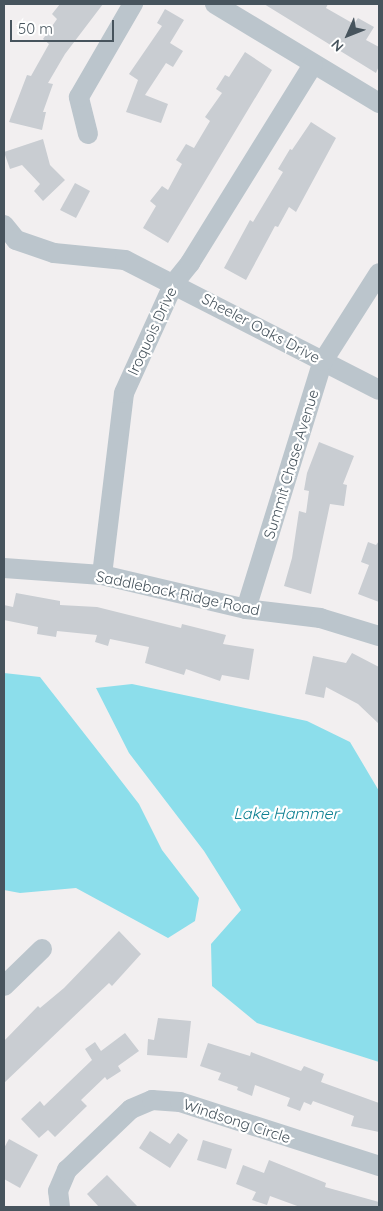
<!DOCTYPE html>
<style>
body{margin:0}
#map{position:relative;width:383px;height:1211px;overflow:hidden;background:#f2eff0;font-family:Quicksand,sans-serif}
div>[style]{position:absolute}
.water>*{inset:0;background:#8cdeeb}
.building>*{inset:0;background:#c9cdd2}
.minor>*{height:20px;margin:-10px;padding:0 10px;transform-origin:10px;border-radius:10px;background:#bbc5cc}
span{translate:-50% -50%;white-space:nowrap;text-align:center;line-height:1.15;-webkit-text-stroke:4.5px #fff;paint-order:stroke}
.street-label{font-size:15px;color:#47545d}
.water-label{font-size:16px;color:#0e8092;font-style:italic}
.frame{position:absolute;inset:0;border:5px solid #47545d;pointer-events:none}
.north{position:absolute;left:323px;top:10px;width:50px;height:50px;-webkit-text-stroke:4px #fff;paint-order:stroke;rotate:226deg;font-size:14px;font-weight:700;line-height:20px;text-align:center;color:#47545d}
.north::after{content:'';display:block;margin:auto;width:18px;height:22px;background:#47545d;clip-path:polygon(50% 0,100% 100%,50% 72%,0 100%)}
.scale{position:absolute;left:10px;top:20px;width:104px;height:22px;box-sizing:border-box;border:2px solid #47545d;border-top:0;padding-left:6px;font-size:15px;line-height:18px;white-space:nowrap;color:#47545d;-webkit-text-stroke:4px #fff;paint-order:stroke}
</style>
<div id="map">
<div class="water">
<i style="clip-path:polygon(4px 673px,40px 677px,105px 760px,139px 804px,162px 850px,199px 898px,195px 921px,168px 938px,76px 888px,20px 893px,4px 890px)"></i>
<i style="clip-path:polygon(132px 684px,307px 721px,350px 742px,379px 791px,379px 1062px,257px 1023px,212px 986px,211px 944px,241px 910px,204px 851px,129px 753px,96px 688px)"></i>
</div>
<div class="building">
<i style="clip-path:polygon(60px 4px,103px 4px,65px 54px,48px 83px,53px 84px,43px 112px,46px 112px,42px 130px,9px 122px,27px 75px,31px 76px,49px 44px,43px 39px,57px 19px,52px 14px)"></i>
<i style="clip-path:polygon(264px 4px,328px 4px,326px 8px,354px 24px,358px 18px,374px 27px,366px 40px,379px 47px,379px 66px,376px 73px)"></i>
<i style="clip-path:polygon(165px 9px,184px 20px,170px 43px,183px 51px,173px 67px,166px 63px,145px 95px,168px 104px,161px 123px,126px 112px,138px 80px,129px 74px,162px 26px,157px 23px)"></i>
<i style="clip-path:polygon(245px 52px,272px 70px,168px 243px,143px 228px,156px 206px,150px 201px,162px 186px,168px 190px,182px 164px,176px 160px,186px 144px,194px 148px,210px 121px,205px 117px,222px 93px,216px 89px,225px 75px,229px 77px)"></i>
<i style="clip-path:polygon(311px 122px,336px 138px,296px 212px,289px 207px,278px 227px,275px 226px,246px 280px,224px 268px,250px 220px,253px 222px,283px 172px,278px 169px,290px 149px,292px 150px)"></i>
<i style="clip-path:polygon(43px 139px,50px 165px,65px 180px,43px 201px,34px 191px,40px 184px,22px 165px,10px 169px,4px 152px)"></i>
<i style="clip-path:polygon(75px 183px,90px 191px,76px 218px,60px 210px)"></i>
<i style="clip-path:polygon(319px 442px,354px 456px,343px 484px,347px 485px,344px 506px,330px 504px,311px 594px,284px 586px,292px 558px,299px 511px,306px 513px,309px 491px,304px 490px,307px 473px)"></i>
<i style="clip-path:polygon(379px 541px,379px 602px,358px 594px,369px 565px,361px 562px,368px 542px,376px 545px)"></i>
<i style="clip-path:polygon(16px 593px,60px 601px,60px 605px,97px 607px,181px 628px,182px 624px,226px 635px,223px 644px,254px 649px,249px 680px,222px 675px,220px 681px,186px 669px,184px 675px,145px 663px,149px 647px,110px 639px,108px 646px,95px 642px,97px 635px,57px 631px,56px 637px,37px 634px,38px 627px,4px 620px,4px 605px,13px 607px)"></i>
<i style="clip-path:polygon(352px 653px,379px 667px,379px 724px,358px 704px,326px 687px,324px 698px,305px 694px,313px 656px,346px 663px)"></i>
<i style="clip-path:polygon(119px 931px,141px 954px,112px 986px,109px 983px,4px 1083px,4px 1041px,38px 1006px,40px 1008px,64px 988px)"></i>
<i style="clip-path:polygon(158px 1018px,191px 1021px,187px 1058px,147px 1055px,148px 1039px,154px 1040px)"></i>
<i style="clip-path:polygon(125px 1033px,139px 1051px,118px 1066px,121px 1071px,107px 1080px,105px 1077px,81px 1100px,87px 1106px,55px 1137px,48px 1130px,39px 1138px,21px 1119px,40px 1101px,44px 1106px,92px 1060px,85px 1049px,95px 1042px,101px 1051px)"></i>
<i style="clip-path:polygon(208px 1043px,250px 1056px,251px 1052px,301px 1071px,304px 1066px,324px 1074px,321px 1082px,379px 1103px,379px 1132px,351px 1126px,354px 1116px,313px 1101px,311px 1105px,304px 1102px,300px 1111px,287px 1106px,290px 1098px,255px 1085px,252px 1096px,237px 1090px,238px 1087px,218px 1080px,221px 1073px,200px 1066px)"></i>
<i style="clip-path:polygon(150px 1131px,170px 1144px,178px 1133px,188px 1140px,170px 1168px,139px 1148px)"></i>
<i style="clip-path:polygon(9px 1139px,38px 1155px,20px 1188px,4px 1179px,4px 1148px)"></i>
<i style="clip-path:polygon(203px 1140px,232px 1149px,226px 1169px,197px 1160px)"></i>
<i style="clip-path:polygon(269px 1160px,326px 1183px,325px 1187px,379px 1202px,379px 1207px,300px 1207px,270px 1196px,267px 1205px,252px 1200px,256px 1192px,236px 1184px,243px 1165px,264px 1173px)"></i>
<i style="clip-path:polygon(107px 1175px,138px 1207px,99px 1207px,87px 1194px)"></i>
</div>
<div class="minor">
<i style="left:215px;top:4px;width:192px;rotate:31.1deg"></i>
<i style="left:88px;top:134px;width:38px;rotate:-104deg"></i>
<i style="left:79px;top:97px;width:108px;rotate:-59.9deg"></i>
<i style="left:4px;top:225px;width:19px;rotate:51deg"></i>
<i style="left:16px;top:240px;width:40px;rotate:18.9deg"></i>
<i style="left:54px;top:253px;width:71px;rotate:5.6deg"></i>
<i style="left:125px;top:260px;width:285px;rotate:27.1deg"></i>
<i style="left:4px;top:568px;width:98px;rotate:4.1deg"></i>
<i style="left:102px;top:575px;width:148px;rotate:13.3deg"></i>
<i style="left:246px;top:609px;width:75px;rotate:6.9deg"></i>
<i style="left:320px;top:618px;width:62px;rotate:17deg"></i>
<i style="left:102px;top:575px;width:183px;rotate:-83.1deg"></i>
<i style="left:124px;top:393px;width:121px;rotate:-65.6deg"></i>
<i style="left:174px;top:283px;width:26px;rotate:-51deg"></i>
<i style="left:190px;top:263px;width:233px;rotate:-58.2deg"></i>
<i style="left:246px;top:609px;width:260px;rotate:-72.8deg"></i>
<i style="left:323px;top:361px;width:104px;rotate:-57.5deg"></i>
<i style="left:4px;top:986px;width:53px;rotate:-44.2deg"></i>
<i style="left:60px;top:1207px;width:16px;rotate:-97deg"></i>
<i style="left:58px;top:1191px;width:23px;rotate:-67deg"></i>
<i style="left:67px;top:1170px;width:88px;rotate:-43.6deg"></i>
<i style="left:131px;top:1109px;width:23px;rotate:-23deg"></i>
<i style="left:152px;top:1100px;width:28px;rotate:4deg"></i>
<i style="left:180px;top:1102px;width:209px;rotate:17.8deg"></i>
</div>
<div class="street-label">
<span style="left:261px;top:328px;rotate:28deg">Sheeler Oaks Drive</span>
<span style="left:152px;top:331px;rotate:-65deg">Iroquois Drive</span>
<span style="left:291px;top:464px;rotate:-73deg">Summit Chase Avenue</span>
<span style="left:178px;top:593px;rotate:12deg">Saddleback Ridge Road</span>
<span style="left:237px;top:1121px;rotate:18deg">Windsong Circle</span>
</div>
<div class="water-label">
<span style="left:286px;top:813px">Lake Hammer</span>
</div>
<div class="frame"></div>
<div class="north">N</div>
<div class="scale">50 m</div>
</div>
